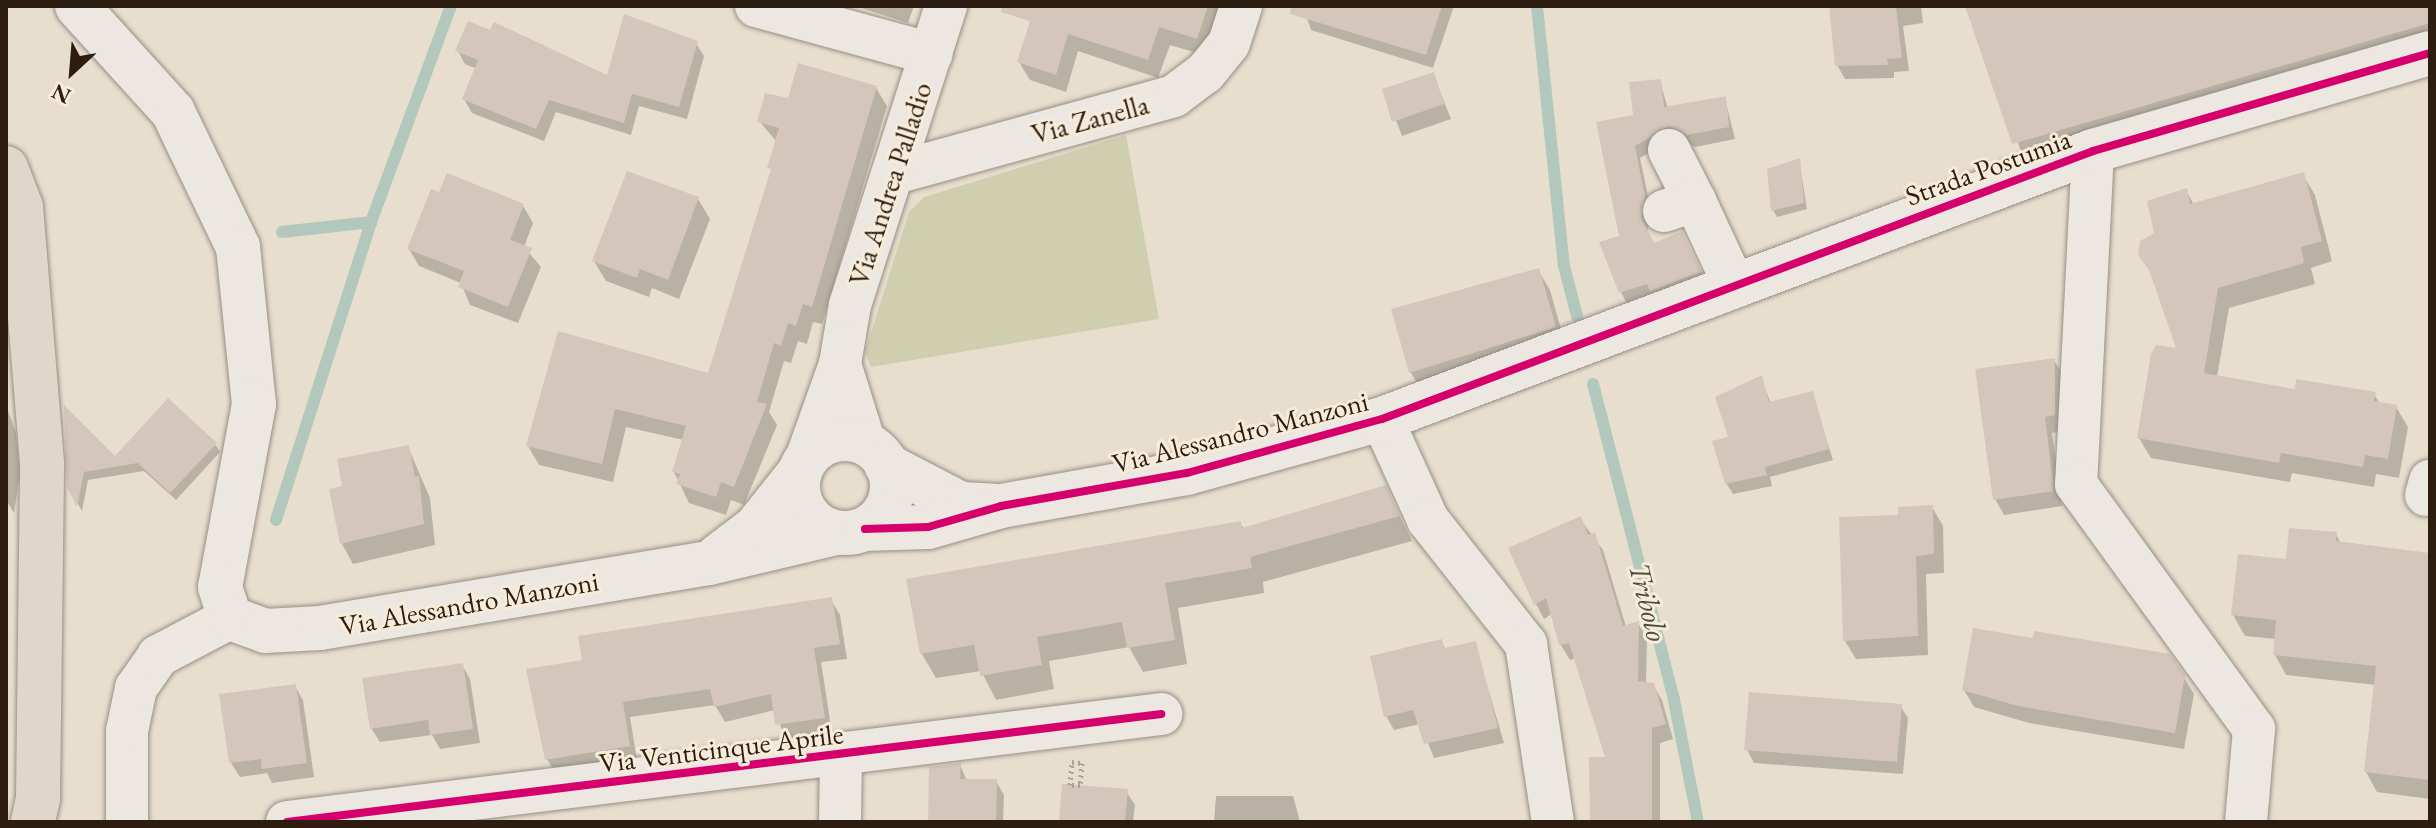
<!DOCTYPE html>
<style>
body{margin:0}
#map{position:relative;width:2436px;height:828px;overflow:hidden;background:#e8dece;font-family:"EB Garamond",serif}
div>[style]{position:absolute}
.green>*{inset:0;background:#cfcfaf}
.shadow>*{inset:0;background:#0003}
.stream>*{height:12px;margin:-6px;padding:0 6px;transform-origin:6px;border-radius:6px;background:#b2c8bc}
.building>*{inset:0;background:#d4c6bb}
.path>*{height:5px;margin-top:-2.5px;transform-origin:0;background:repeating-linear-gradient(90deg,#a8a29b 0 2px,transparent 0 6px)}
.roads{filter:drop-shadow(0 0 2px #978f84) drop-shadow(0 0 2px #978f84)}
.minor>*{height:42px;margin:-21px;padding:0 21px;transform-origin:21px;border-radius:21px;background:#ece7e0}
.tertiary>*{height:44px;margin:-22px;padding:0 22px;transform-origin:22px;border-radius:22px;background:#ece7e0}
.tertiary>.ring{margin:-22px;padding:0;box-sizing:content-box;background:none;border:44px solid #ece7e0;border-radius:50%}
.primary>*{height:44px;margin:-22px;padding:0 22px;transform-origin:22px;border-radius:22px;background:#e0d7ca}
.motorway>*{height:44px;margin:-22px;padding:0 22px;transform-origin:22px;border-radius:22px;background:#e0d7ca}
.cycleway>*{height:8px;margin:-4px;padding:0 4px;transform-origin:4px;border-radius:4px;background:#d6006c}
span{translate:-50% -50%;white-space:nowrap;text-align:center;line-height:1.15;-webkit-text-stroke:6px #f7ecd9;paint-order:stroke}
.street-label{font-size:28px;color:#2d1d11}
.water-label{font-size:30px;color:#4e4d42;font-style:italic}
.frame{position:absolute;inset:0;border:8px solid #2d1d11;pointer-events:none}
.north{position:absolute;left:32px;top:32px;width:80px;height:80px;-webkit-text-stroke:6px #f7ecd9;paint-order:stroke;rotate:206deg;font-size:22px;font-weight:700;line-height:32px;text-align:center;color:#2d1d11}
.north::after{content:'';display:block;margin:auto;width:28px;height:36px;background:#2d1d11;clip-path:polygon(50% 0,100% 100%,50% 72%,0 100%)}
</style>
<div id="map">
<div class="green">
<i style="clip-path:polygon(1126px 135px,1159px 319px,871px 367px,865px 352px,909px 212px,924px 197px)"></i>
</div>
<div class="shadow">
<i style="clip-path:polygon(855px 6px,914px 6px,908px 23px)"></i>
<i style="clip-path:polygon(1037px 6px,1223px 6px,1207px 56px,1170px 45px,1158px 78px,1078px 51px,1066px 92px,1030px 80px,1019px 62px)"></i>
<i style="clip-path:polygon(1303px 6px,1452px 6px,1453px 9px,1433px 68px,1311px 30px)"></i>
<i style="clip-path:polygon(1830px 6px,1921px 6px,1923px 23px,1903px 26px,1909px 71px,1894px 72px,1894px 78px,1845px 79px,1837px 65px)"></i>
<i style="clip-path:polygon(2181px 6px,2430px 6px,2430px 43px,2025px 162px,1968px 7px)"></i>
<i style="clip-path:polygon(696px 43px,704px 56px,687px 119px,639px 106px,631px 135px,556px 112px,544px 141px,472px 113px,464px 99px,477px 69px,465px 64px,458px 51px,608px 78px)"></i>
<i style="clip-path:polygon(1433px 74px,1451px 119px,1402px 136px,1384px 90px)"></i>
<i style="clip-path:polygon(1660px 81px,1668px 109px,1725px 99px,1735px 139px,1695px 147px,1677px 137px,1640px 158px,1651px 211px,1647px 233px,1654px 245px,1688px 245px,1707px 284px,1627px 304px,1621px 292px,1621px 237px,1635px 116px)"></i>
<i style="clip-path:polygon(876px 88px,887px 106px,822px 324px,813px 322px,807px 344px,798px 341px,791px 363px,784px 361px,769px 412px,777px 425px,744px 505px,731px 500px,726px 515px,689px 503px,674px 472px,684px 440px,626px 427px,613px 482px,539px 465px,528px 446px,560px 334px,710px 375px,772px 172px,777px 142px,759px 121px,789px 101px)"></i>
<i style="clip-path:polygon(1799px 160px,1807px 209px,1777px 217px,1773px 210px)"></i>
<i style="clip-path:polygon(2303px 175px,2315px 195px,2332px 261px,2311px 268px,2315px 284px,2229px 308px,2217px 377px,2296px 391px,2374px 394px,2380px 404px,2396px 407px,2408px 427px,2399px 478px,2376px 474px,2374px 487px,2292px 473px,2290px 482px,2151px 458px,2139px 438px,2179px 350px,2157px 234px,2186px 190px,2194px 205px)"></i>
<i style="clip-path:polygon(698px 199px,710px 219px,679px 299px,652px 288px,649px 297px,606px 281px,594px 261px)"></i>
<i style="clip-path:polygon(523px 206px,533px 223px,524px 247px,541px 267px,518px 323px,470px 305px,461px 283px,419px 266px,409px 249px)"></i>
<i style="clip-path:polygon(1538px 270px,1550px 290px,1566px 347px,1423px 393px,1411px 373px,1394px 311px)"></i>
<i style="clip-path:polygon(2054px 360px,2063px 375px,2063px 431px,2052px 433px,2062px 506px,2004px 515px,1995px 499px)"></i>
<i style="clip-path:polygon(1761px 377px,1771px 404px,1812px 394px,1833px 460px,1770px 477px,1772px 486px,1733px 494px,1726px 483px,1730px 439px)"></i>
<i style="clip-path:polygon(6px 405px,16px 433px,20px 474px,14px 513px,6px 500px)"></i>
<i style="clip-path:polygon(67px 410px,115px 459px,215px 444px,220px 452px,176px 500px,144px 471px,88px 480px,82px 511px,69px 487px)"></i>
<i style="clip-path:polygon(408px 447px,430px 498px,435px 545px,353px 564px,342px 544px,344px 488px)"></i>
<i style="clip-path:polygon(1385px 487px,1412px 541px,1263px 582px,1264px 593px,1178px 608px,1187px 664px,1143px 672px,1129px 647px,1049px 661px,1054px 689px,996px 700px,981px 671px,936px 678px,922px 654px,909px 580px,1240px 523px,1244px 529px)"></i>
<i style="clip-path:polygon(1932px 507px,1943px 526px,1944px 573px,1926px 574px,1928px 655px,1856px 659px,1845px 641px,1900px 517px)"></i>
<i style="clip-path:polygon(1580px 519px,1603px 550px,1626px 627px,1638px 623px,1647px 638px,1646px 684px,1653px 685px,1662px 700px,1673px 739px,1660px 743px,1660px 822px,1592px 822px,1608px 759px,1576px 658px,1570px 660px,1561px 645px,1552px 614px,1544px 619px,1536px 604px)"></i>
<i style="clip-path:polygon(2336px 534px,2341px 544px,2430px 555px,2430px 799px,2377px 792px,2366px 772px,2376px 685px,2286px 675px,2275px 655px,2276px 639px,2245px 636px,2233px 615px,2288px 562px)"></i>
<i style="clip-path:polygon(831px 600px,840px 615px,847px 659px,821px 662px,832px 733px,785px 739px,775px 710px,725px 722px,715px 705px,630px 717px,637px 761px,556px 774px,547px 759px,584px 661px)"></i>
<i style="clip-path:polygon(1441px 641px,1446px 650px,1475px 644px,1504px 743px,1434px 758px,1420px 724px,1394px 730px,1386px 716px)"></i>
<i style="clip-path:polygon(462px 665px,470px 679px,480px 743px,440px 749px,432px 735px,380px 742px,371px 728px)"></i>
<i style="clip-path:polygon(2183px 676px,2194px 694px,2184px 749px,2029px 723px,1974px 707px,1964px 690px)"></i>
<i style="clip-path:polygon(295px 686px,303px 700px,314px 777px,272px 783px,267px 773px,240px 777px,231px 763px)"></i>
<i style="clip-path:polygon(1900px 706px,1908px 718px,1903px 774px,1754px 763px,1747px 750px)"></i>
<i style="clip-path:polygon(960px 765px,967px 781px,996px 781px,1004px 795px,1003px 822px,930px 822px)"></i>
<i style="clip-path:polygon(1126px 791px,1135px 805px,1133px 822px,1061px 822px)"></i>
<i style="clip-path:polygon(1216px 796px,1293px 796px,1300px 822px,1214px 822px)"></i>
</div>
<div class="stream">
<i style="left:1537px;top:6px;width:261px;rotate:84.1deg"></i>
<i style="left:1564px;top:266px;width:52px;rotate:75.4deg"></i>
<i style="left:282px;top:232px;width:90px;rotate:-6.4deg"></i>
<i style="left:1593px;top:384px;width:326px;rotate:75.6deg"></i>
<i style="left:1674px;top:700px;width:124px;rotate:78.9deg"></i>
<i style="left:276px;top:520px;width:313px;rotate:-72.3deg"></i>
<i style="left:371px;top:222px;width:230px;rotate:-69.7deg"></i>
</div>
<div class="building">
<i style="clip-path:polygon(1002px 6px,1208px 6px,1197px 39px,1159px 27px,1148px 60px,1068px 34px,1056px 75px,1017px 62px,1030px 21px,1001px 12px)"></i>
<i style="clip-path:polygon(1291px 6px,1442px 6px,1426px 55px,1290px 14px)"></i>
<i style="clip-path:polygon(1829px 6px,1896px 6px,1902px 58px,1887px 59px,1888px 65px,1835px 66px)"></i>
<i style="clip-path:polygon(1965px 6px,2430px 6px,2430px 23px,2012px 144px)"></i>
<i style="clip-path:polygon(624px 14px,698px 41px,679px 107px,632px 94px,624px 123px,549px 100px,536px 129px,462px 99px,478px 60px,455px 51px,468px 21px,490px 30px,494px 22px,607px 75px)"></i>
<i style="clip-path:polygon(798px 63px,877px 86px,812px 307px,803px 304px,796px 326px,788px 323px,781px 346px,774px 343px,757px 402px,767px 404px,734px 487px,721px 482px,716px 497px,676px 484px,680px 474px,672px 472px,686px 426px,615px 409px,602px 464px,526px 446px,558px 331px,708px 373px,771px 169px,767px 168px,779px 128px,757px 122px,765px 93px,788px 98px)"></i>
<i style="clip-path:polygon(1434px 72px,1444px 104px,1392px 122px,1382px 89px)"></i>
<i style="clip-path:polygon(1661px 79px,1664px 107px,1726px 96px,1729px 127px,1687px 135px,1669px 126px,1635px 146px,1645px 197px,1642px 219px,1654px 243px,1682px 231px,1701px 272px,1650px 291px,1647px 284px,1619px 293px,1599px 242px,1619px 236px,1596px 122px,1633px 115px,1629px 82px)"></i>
<i style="clip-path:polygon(1800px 158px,1804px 203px,1771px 211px,1767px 169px)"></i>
<i style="clip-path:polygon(627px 171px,699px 197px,668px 280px,640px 269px,637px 278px,592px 261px)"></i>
<i style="clip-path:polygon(2304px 172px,2322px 241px,2301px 247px,2304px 263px,2218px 288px,2204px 373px,2295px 389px,2296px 379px,2376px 392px,2374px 401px,2397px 405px,2388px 459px,2365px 455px,2363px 467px,2281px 453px,2279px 463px,2137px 438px,2151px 354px,2156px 345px,2176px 348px,2149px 270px,2138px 255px,2140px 241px,2154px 233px,2147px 201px,2187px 188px,2190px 204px)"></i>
<i style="clip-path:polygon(447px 173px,524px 204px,510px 240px,532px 248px,508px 307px,458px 287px,464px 271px,407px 249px,431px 189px,439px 192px)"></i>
<i style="clip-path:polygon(1539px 268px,1556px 327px,1409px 373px,1391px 309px)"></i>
<i style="clip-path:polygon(2055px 358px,2055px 415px,2045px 417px,2054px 491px,1993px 500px,1975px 369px)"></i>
<i style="clip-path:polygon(1762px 375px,1769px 402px,1813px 391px,1829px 449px,1765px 467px,1767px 475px,1725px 484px,1712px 441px,1728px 437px,1715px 397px)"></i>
<i style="clip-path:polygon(168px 398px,217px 443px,170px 493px,138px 463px,84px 472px,77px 507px,67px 487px,64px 405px,115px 456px)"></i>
<i style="clip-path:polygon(409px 445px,415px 477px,419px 476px,424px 524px,340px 544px,329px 489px,342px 486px,337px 459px)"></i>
<i style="clip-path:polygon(1386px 485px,1400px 516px,1250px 557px,1252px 568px,1165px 583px,1175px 640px,1127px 648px,1122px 622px,1037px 637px,1042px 665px,980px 676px,974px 645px,920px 654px,906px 579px,1241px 521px,1242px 528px)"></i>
<i style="clip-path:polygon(1933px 505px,1934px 554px,1916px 556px,1918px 636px,1843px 641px,1839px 517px,1898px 515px,1898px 507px)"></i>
<i style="clip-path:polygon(1581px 516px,1588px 535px,1595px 532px,1623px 626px,1639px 621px,1638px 681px,1654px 683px,1666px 724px,1652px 728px,1652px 822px,1590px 822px,1589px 757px,1605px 757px,1569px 643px,1559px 645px,1546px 598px,1534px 605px,1508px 548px)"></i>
<i style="clip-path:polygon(2289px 528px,2337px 532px,2336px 541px,2430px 553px,2430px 780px,2364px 772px,2376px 666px,2273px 655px,2276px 620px,2231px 615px,2238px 554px,2286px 559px)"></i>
<i style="clip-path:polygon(832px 597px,840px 644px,814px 648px,825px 718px,775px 725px,771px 694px,714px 707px,710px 689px,623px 702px,630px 746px,545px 760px,526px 669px,582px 660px,578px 636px)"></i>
<i style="clip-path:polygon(1973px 628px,2033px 638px,2034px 631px,2170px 654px,2185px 675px,2175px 733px,2018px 706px,1962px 690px)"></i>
<i style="clip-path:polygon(1442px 639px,1444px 648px,1476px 641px,1498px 728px,1424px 744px,1413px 710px,1384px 717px,1370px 656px)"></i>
<i style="clip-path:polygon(463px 663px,473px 729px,430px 735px,428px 720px,370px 729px,362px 678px)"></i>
<i style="clip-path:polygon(296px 684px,307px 763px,262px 769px,261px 759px,229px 763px,219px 694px)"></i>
<i style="clip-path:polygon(1749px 692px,1902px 704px,1897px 762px,1744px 750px)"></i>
<i style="clip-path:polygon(961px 763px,960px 779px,997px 779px,996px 822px,928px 822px,929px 767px)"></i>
<i style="clip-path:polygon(1062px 784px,1128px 789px,1125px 822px,1059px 822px)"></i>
</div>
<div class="path">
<i style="left:1072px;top:762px;width:10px;rotate:6deg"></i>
<i style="left:1082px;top:763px;width:22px;rotate:95deg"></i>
<i style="left:1080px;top:785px;width:10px;rotate:180deg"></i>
<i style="left:1070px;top:785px;width:23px;rotate:-85deg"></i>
</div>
<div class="roads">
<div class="minor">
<i style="left:756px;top:6px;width:182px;rotate:15.3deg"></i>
<i style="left:1669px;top:150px;width:57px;rotate:63deg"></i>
<i style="left:2093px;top:151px;width:333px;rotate:92.9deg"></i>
<i style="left:2076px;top:484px;width:303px;rotate:54deg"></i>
<i style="left:2254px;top:729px;width:93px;rotate:94.9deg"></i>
<i style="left:895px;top:173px;width:289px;rotate:-15.4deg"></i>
<i style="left:1174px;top:96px;width:39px;rotate:-37deg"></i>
<i style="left:1205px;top:73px;width:38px;rotate:-51deg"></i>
<i style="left:1229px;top:43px;width:39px;rotate:-72deg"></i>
<i style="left:1664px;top:211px;width:33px;rotate:-18deg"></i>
<i style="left:1695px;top:201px;width:93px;rotate:65.1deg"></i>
<i style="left:840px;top:364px;width:84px;rotate:72.6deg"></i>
<i style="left:1382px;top:419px;width:111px;rotate:65.5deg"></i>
<i style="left:1428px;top:520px;width:158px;rotate:51.7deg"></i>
<i style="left:1526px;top:644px;width:180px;rotate:81.4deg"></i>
<i style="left:806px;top:459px;width:101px;rotate:-70.3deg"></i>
<i style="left:840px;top:364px;width:60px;rotate:-80.4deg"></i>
<i style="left:850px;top:305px;width:314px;rotate:-72.2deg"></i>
<i style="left:2426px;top:495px;width:15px;rotate:-74deg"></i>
<i style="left:127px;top:822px;width:91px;rotate:-90deg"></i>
<i style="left:127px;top:731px;width:44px;rotate:-78.2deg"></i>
<i style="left:136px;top:688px;width:39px;rotate:-55deg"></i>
<i style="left:158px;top:656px;width:81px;rotate:-27.8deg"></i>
<i style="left:287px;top:822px;width:881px;rotate:-7.04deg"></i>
<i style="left:840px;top:822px;width:67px;rotate:-89.1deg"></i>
</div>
<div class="tertiary">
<i style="left:77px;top:6px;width:143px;rotate:47.8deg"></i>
<i style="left:173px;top:112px;width:150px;rotate:64.3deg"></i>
<i style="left:238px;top:247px;width:158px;rotate:84.2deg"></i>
<i style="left:254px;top:404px;width:186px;rotate:100.5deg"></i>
<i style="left:220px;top:587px;width:33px;rotate:72deg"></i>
<i style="left:230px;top:618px;width:37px;rotate:20deg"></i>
<i style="left:265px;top:631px;width:55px;rotate:-3.1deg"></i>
<i style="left:320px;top:628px;width:394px;rotate:-9.5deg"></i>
<i style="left:709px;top:563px;width:130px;rotate:-13.3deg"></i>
<i class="ring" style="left:798px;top:439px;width:50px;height:50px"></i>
<i style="left:886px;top:465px;width:85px;rotate:27.5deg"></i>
<i style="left:961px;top:504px;width:34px;rotate:3deg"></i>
<i style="left:865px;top:529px;width:63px;rotate:-1.8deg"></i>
<i style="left:928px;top:527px;width:76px;rotate:-16deg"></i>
<i style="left:1001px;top:506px;width:189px;rotate:-10.1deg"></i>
<i style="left:1187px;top:473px;width:202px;rotate:-15.5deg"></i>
<i style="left:1382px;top:419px;width:760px;rotate:-20.65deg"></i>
<i style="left:2093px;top:151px;width:351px;rotate:-16.2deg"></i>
<i style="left:718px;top:556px;width:48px;rotate:-37.3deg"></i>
<i style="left:756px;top:527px;width:69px;rotate:-51.5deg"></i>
</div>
<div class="primary">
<i style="left:33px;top:822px;width:25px;rotate:-78deg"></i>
<i style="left:38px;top:798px;width:333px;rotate:-89.3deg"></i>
</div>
<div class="motorway">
<i style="left:6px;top:168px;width:42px;rotate:69deg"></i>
<i style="left:21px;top:207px;width:259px;rotate:85.3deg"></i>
</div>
</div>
<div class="cycleway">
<i style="left:865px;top:529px;width:63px;rotate:-1.8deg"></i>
<i style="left:928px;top:527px;width:76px;rotate:-16deg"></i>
<i style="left:1001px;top:506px;width:189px;rotate:-10.1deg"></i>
<i style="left:1187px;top:473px;width:202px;rotate:-15.5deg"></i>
<i style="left:1382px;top:419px;width:760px;rotate:-20.65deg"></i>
<i style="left:2093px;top:151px;width:351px;rotate:-16.2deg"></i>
<i style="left:287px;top:822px;width:881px;rotate:-7.04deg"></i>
</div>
<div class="street-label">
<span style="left:1090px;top:119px;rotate:-15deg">Via Zanella</span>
<span style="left:1988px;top:167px;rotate:-20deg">Strada Postumia</span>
<span style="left:890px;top:184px;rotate:-72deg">Via Andrea Palladio</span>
<span style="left:1240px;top:432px;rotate:-14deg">Via Alessandro Manzoni</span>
<span style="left:469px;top:603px;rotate:-10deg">Via Alessandro Manzoni</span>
<span style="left:721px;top:748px;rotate:-7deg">Via Venticinque Aprile</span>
</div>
<div class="water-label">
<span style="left:1648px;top:602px;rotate:76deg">Tribolo</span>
</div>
<div class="frame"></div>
<div class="north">N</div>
</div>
